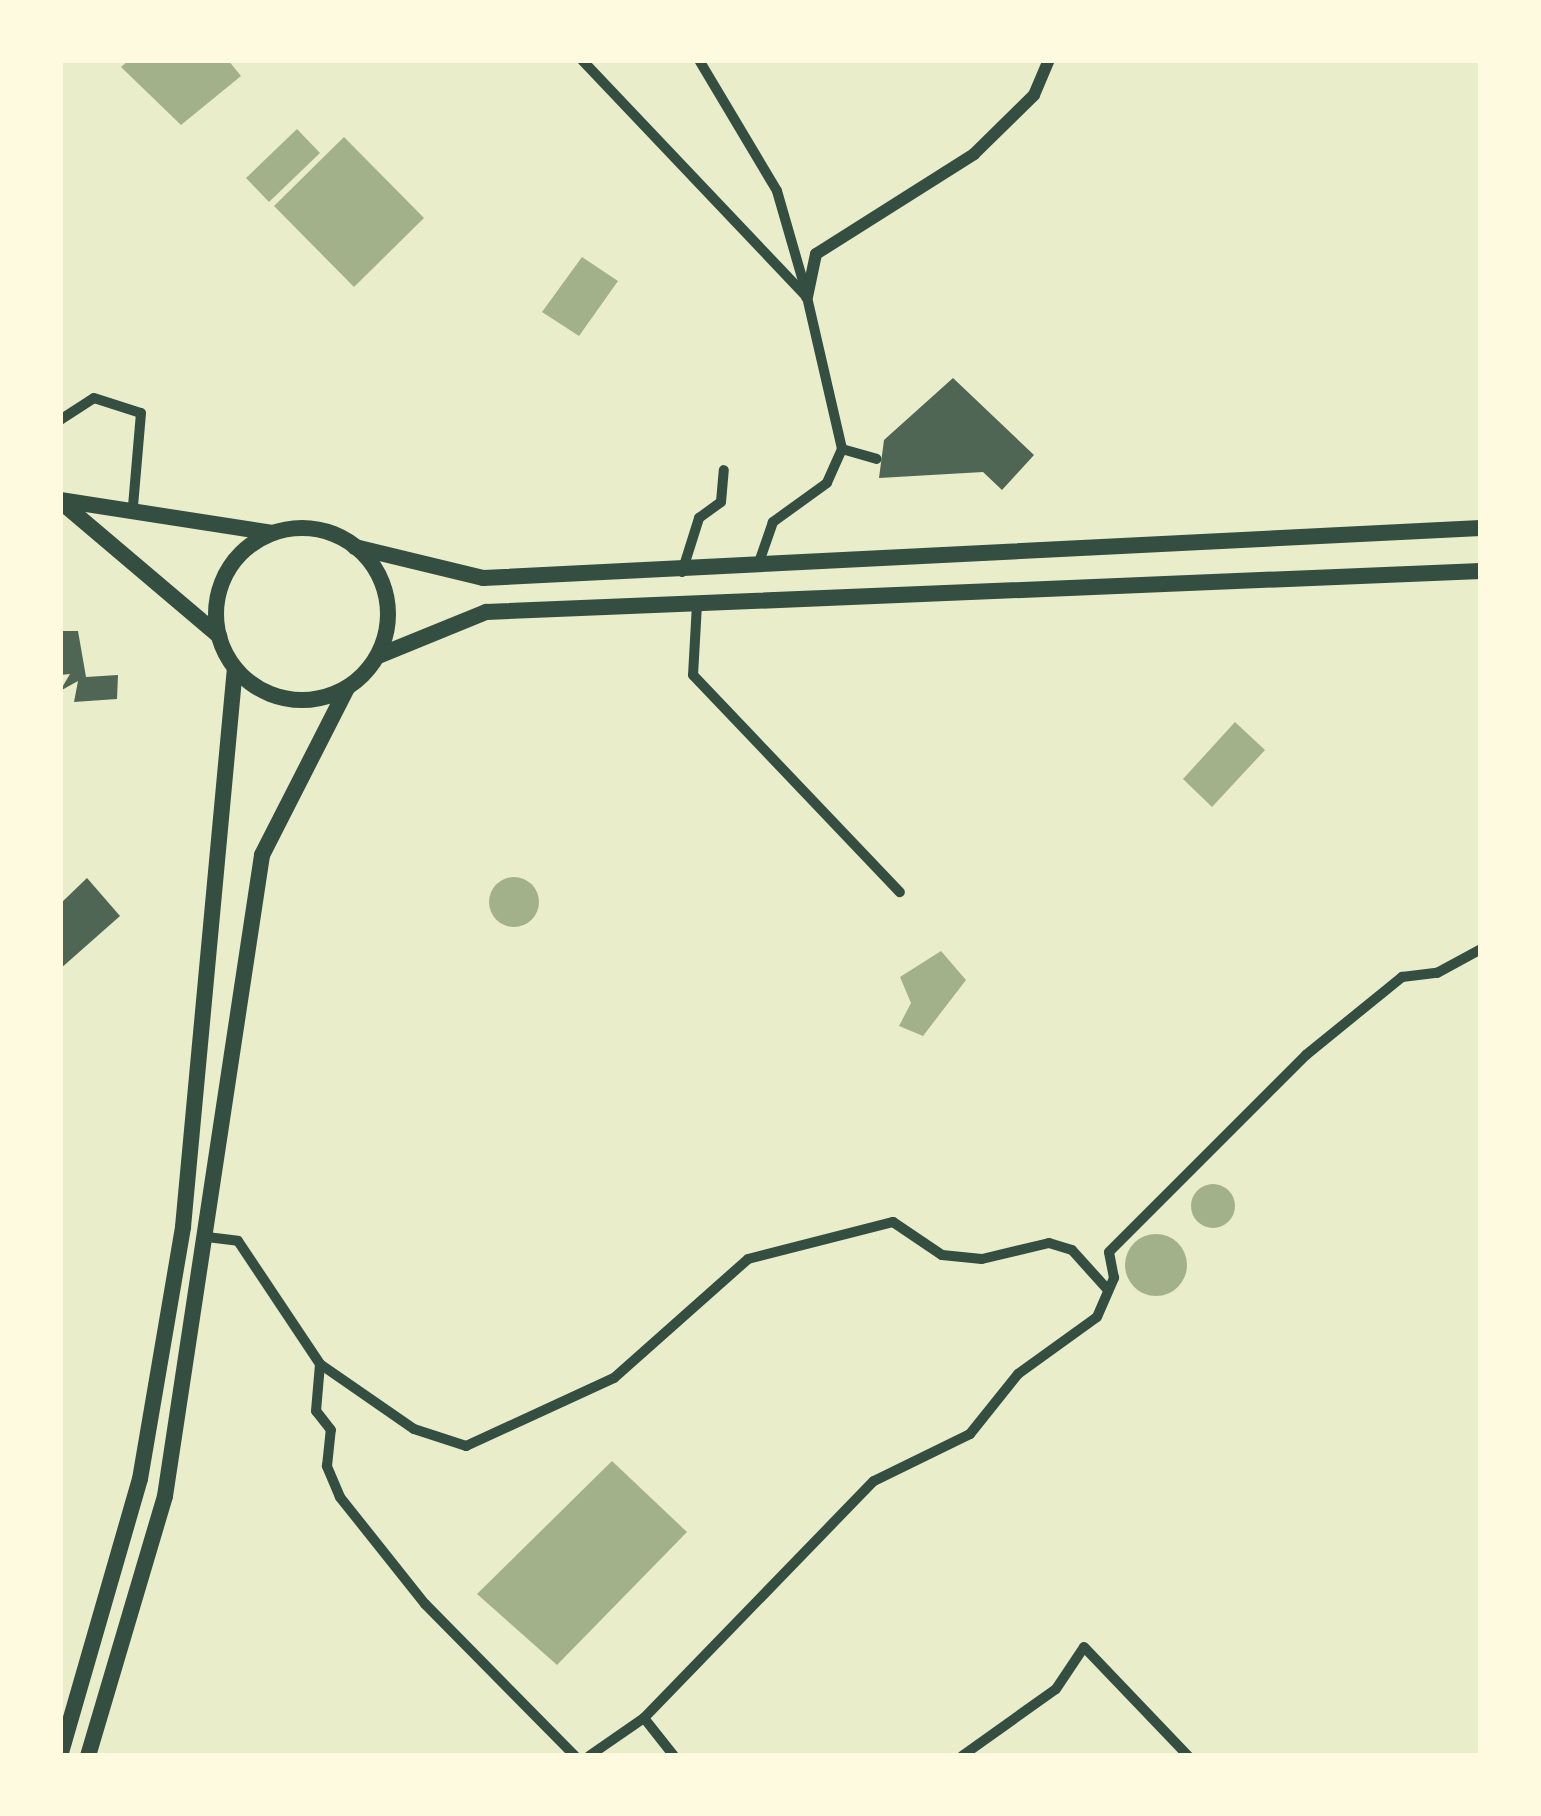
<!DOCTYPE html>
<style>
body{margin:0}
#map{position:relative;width:1541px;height:1816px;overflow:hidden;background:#e9edc9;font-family:"Roboto Serif",serif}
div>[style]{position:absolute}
.water>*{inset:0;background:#a3b18a}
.round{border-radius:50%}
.building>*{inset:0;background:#4f6655}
.minor>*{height:10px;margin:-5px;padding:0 5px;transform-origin:5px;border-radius:5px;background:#344e41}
.tertiary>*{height:12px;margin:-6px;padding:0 6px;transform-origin:6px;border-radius:6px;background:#344e41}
.trunk>*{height:16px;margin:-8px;padding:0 8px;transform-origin:8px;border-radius:8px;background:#344e41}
.trunk>.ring{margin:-8px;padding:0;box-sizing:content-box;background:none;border:16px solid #344e41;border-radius:50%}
span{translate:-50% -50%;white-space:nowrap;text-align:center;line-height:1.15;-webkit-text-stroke:10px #fefae0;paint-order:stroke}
.frame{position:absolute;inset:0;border:63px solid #fefae0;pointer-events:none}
</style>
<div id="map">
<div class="water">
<i style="clip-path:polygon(129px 60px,228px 60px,241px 76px,181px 125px,121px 67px)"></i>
<i style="clip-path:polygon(297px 129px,320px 153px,269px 202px,246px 178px)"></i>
<i style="clip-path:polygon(344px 137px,424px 218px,354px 287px,274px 206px)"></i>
<i style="clip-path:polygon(582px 257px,618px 281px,579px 336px,542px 312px)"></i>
<i style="clip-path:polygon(1235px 722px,1265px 750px,1212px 807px,1183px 779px)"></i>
<i class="round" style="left:489px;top:877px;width:50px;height:50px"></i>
<i style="clip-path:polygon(941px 951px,966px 980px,923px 1036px,899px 1026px,911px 1003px,900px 977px)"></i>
<i class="round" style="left:1191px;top:1184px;width:44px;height:44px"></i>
<i class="round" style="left:1125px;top:1234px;width:62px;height:62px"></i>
<i style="clip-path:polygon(612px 1461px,687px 1532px,557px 1665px,477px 1594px)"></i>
</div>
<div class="building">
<i style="clip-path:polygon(953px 378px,1034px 455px,1002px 490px,983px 472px,879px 478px,884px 440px)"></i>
<i style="clip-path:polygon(60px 631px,78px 631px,86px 677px,118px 675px,117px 699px,74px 702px,78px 681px,60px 691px,70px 674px,60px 675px)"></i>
<i style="clip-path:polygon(87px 878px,120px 916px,60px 969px,60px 904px)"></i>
</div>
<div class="minor">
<i style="left:582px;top:60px;width:327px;rotate:46.5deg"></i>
<i style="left:807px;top:297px;width:156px;rotate:77deg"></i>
<i style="left:842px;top:449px;width:37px;rotate:114deg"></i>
<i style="left:827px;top:483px;width:67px;rotate:144.2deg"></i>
<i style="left:773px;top:522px;width:46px;rotate:109.2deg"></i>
<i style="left:699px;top:60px;width:152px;rotate:59.2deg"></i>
<i style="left:777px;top:191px;width:101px;rotate:73.9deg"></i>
<i style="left:60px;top:420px;width:40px;rotate:-32.9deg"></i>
<i style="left:94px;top:398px;width:49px;rotate:17.7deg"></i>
<i style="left:141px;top:413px;width:93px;rotate:94.9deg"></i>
<i style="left:842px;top:449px;width:36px;rotate:16deg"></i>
<i style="left:682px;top:572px;width:57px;rotate:-72.5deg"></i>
<i style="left:699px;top:518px;width:27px;rotate:-36deg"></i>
<i style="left:721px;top:502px;width:32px;rotate:-85deg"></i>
<i style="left:697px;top:604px;width:71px;rotate:93.2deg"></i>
<i style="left:693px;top:675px;width:300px;rotate:46.4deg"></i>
<i style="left:207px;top:1237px;width:31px;rotate:7deg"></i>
<i style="left:238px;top:1241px;width:148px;rotate:56.3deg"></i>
<i style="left:644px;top:1718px;width:48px;rotate:51.7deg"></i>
<i style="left:575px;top:1756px;width:214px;rotate:-134.6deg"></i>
<i style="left:425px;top:1604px;width:137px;rotate:-128.5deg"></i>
<i style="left:340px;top:1497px;width:34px;rotate:-113deg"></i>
<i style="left:327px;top:1466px;width:36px;rotate:-84deg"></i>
<i style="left:331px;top:1430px;width:24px;rotate:-128deg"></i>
<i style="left:316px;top:1411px;width:47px;rotate:-85.1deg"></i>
<i style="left:320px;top:1364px;width:114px;rotate:34.7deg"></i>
<i style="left:414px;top:1429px;width:55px;rotate:18.1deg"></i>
<i style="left:466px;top:1446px;width:163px;rotate:-24.7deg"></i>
<i style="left:614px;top:1378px;width:179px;rotate:-41.6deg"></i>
<i style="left:748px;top:1259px;width:150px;rotate:-14.3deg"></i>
<i style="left:893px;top:1222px;width:59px;rotate:34deg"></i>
<i style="left:942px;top:1255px;width:40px;rotate:5.7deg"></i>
<i style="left:982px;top:1259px;width:69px;rotate:-13.4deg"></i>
<i style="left:1049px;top:1243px;width:24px;rotate:17deg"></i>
<i style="left:1072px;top:1250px;width:54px;rotate:48deg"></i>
<i style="left:589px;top:1756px;width:67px;rotate:-34.6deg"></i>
<i style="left:644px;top:1718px;width:330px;rotate:-45.9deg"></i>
<i style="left:874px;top:1481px;width:107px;rotate:-26.1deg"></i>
<i style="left:970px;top:1434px;width:77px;rotate:-51.3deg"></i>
<i style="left:1018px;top:1374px;width:97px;rotate:-35.8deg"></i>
<i style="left:1097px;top:1317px;width:43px;rotate:-66.4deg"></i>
<i style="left:1114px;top:1278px;width:26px;rotate:-101deg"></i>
<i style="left:1109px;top:1252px;width:279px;rotate:-45deg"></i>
<i style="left:1306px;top:1055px;width:124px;rotate:-39.1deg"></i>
<i style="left:1402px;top:977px;width:35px;rotate:-7deg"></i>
<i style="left:1437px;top:973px;width:50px;rotate:-28.6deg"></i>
<i style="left:962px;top:1756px;width:115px;rotate:-35.5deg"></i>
<i style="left:1056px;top:1689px;width:50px;rotate:-56.3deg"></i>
<i style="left:1084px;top:1647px;width:151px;rotate:46.3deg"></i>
</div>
<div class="tertiary">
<i style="left:807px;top:297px;width:44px;rotate:-78.2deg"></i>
<i style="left:816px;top:254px;width:187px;rotate:-32.3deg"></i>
<i style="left:974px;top:154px;width:84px;rotate:-44.5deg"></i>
<i style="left:1034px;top:95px;width:38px;rotate:-67deg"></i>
</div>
<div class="trunk">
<i style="left:60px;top:500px;width:215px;rotate:8.8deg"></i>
<i style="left:60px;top:501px;width:209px;rotate:40.3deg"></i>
<i class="ring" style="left:216px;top:528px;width:156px;height:156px"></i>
<i style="left:355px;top:547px;width:132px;rotate:13.6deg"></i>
<i style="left:483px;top:578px;width:999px;rotate:-2.87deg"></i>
<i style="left:378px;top:656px;width:117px;rotate:-22.2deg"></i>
<i style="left:486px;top:612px;width:996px;rotate:-2.36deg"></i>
<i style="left:60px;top:1756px;width:288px;rotate:-73.9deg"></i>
<i style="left:140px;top:1479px;width:256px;rotate:-80.3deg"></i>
<i style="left:183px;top:1227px;width:561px;rotate:-84.69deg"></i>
<i style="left:88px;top:1756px;width:271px;rotate:-73.5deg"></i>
<i style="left:165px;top:1496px;width:648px;rotate:-81.39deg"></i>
<i style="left:262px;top:855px;width:187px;rotate:-63deg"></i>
</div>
<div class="frame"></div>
</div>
